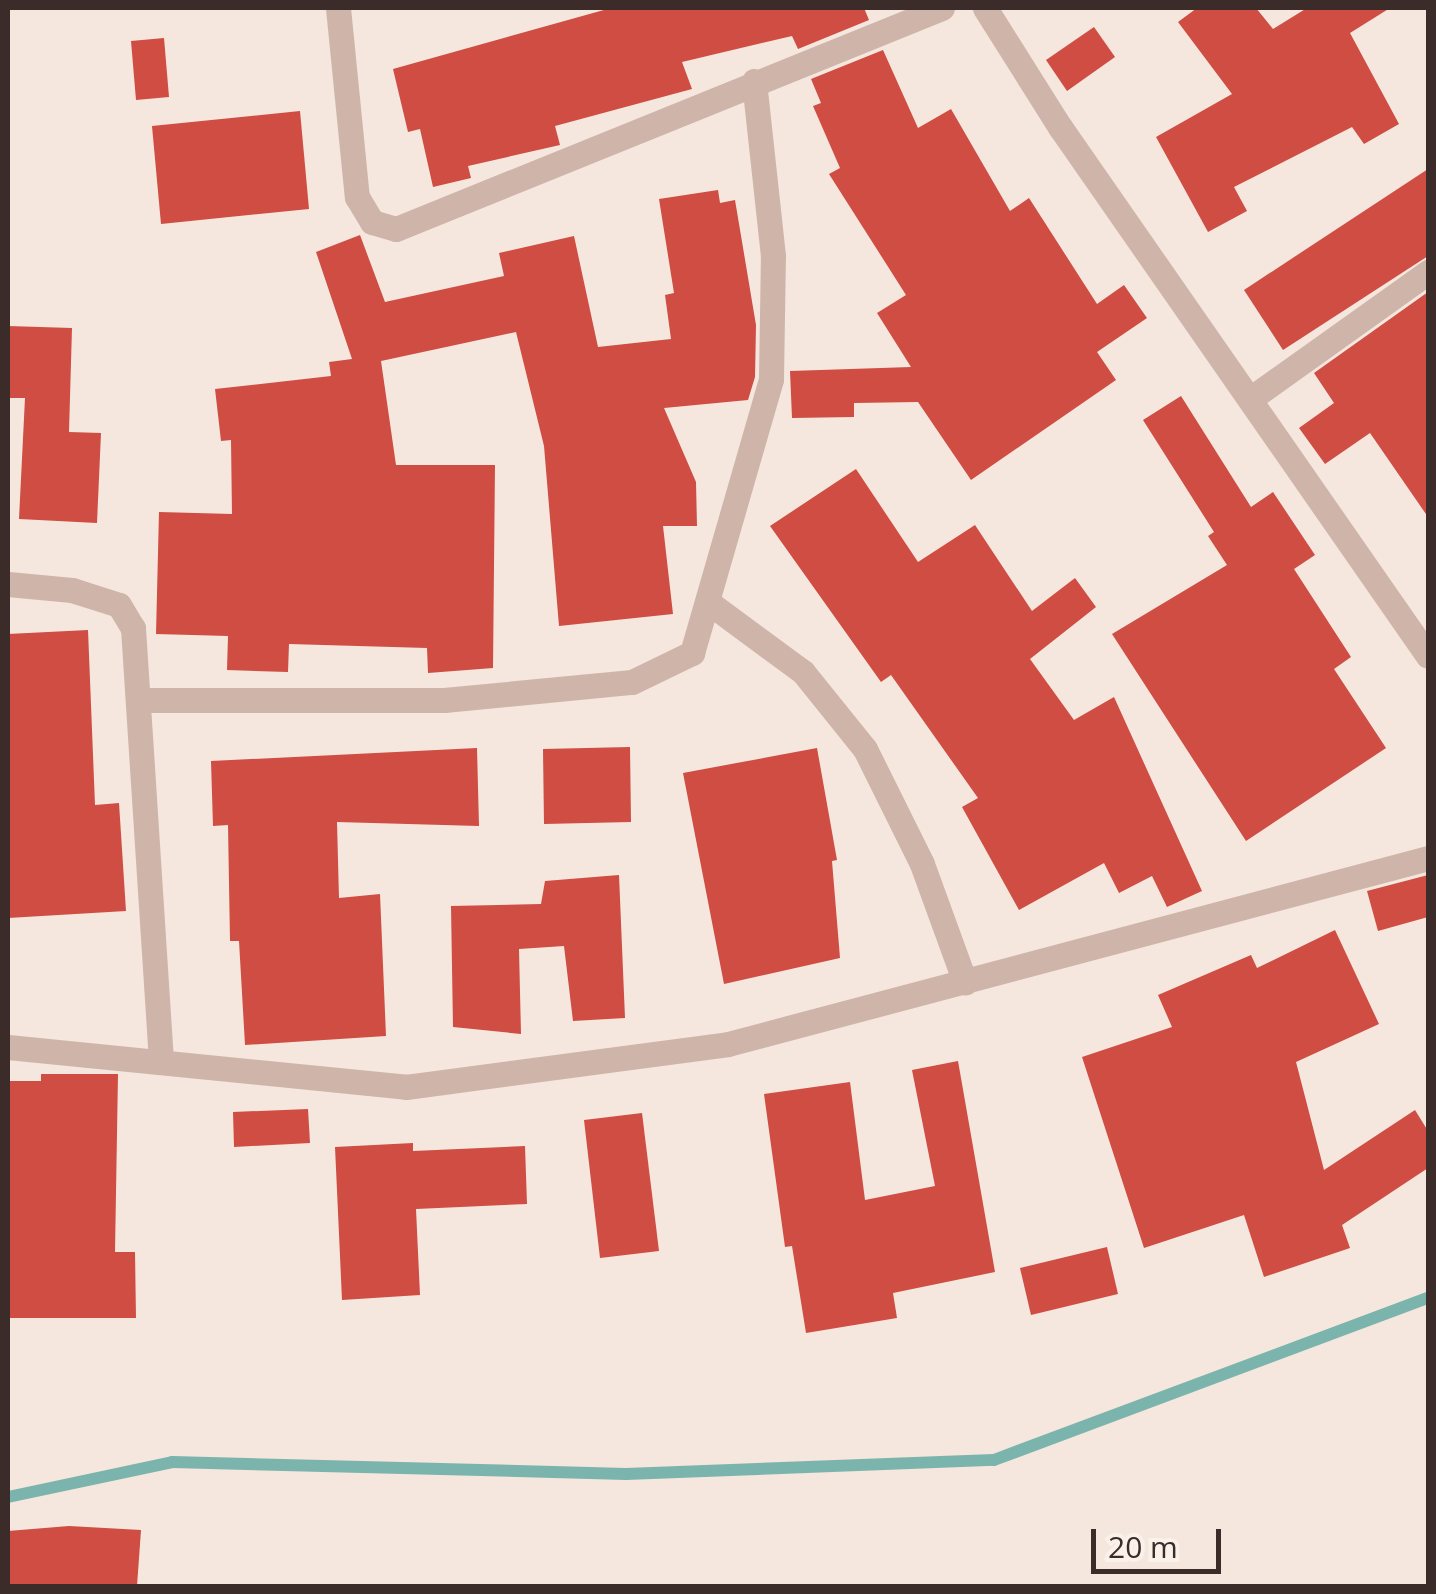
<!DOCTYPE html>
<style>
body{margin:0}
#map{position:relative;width:1436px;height:1594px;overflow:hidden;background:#f5e6de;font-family:"Open Sans",sans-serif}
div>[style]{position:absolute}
.stream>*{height:12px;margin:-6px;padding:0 6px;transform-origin:6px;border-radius:6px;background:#7bb4ad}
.building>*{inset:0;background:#cf4d42}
.minor>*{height:25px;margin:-12.5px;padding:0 12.5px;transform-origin:12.5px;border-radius:12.5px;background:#ceb4a9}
span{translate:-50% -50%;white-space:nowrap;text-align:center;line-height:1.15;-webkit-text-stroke:10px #fbf1eb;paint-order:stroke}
.frame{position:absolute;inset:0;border:10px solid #3b2c29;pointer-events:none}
.scale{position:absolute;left:1091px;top:1529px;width:130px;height:45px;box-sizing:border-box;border:5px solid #3b2c29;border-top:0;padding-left:12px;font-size:30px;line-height:35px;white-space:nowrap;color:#3b2c29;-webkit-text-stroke:8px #fbf1eb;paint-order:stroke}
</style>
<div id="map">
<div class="stream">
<i style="left:8px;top:1497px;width:168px;rotate:-12deg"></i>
<i style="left:172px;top:1462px;width:454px;rotate:1.5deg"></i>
<i style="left:626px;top:1474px;width:368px;rotate:-2.2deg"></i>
<i style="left:994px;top:1460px;width:463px;rotate:-20.5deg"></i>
</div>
<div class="building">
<i style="clip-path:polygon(611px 8px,864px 8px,869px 20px,798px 49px,792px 36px,682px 62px,692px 89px,555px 126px,560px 145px,468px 166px,471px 178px,433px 187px,420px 129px,408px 132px,393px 69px)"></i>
<i style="clip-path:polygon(1197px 8px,1256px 8px,1273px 29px,1307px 8px,1390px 8px,1350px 33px,1399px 124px,1364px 144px,1352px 127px,1234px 187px,1247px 211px,1208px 232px,1156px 137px,1232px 94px,1178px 22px)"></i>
<i style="clip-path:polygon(1094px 27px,1115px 57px,1067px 91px,1046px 60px)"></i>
<i style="clip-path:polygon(164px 38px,169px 97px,136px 100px,131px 41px)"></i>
<i style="clip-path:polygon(883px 50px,918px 128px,951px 109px,1010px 211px,1029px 198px,1097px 304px,1124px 285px,1147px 318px,1097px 352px,1116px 380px,971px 480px,918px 402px,854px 403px,854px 417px,792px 418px,790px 371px,911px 367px,877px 313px,906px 295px,829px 174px,840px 168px,813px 106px,821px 103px,811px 79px)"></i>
<i style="clip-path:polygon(300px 111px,309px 209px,161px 224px,152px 126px)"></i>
<i style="clip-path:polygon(1428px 169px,1428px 256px,1283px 350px,1244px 290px)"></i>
<i style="clip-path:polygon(718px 190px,720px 203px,735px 200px,756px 325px,755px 377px,748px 400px,664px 408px,696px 482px,697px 526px,663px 526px,673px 614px,559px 626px,544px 446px,516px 332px,381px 361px,396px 465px,495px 465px,493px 668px,428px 673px,427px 648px,289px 644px,288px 672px,227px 670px,228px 636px,156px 634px,159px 512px,232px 514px,231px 440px,221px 441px,215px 389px,331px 376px,329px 362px,352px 359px,316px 252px,360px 235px,385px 302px,504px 276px,499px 253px,574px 236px,598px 347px,671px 339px,665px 295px,674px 293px,659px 199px)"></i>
<i style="clip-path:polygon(1428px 292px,1428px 517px,1370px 433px,1325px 464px,1299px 428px,1334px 403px,1314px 373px)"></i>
<i style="clip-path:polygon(8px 326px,72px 328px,69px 432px,101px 433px,97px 523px,19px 519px,25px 398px,8px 398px)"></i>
<i style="clip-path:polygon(1181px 396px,1251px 507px,1273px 492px,1315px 555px,1294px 569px,1351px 657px,1334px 669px,1386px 748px,1246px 841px,1112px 634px,1227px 565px,1208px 536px,1214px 532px,1143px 420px)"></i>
<i style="clip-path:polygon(856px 469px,918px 562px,975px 525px,1032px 611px,1075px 578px,1096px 607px,1030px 659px,1074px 720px,1114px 697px,1202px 891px,1167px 907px,1152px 876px,1119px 893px,1104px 863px,1019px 910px,962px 807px,978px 798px,891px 675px,881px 682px,770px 526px)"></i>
<i style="clip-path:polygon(88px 630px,95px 805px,119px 803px,126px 911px,8px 918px,8px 634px)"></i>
<i style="clip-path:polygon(630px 747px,631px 822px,544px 824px,543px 749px)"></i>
<i style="clip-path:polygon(477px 748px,479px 826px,337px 822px,339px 898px,380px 894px,386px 1036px,245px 1045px,239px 941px,230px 941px,228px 825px,213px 826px,211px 761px)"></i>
<i style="clip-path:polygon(817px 748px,837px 860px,832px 861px,840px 958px,724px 984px,683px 773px)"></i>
<i style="clip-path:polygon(619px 875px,625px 1018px,573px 1021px,564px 946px,519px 949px,521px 1034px,453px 1027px,451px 906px,541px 904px,545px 881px)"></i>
<i style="clip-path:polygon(1428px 875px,1428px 917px,1378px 931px,1367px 891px)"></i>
<i style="clip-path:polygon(1335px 930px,1379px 1024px,1296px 1062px,1324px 1170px,1415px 1110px,1428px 1131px,1428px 1168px,1342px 1225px,1350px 1248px,1264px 1277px,1244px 1215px,1144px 1248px,1082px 1057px,1172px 1027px,1158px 995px,1251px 955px,1257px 968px)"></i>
<i style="clip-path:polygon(958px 1061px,995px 1272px,893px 1293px,897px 1318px,806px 1333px,792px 1246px,785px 1247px,764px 1094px,850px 1082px,865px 1200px,935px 1186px,912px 1070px)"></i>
<i style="clip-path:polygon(41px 1074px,118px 1074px,115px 1252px,135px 1252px,136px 1318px,8px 1318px,8px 1081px,41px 1081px)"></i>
<i style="clip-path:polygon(308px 1109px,310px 1143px,234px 1147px,233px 1112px)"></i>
<i style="clip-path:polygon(642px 1113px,659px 1251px,600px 1258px,584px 1120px)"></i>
<i style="clip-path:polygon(413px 1143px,413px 1151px,525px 1146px,527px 1204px,416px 1209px,420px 1295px,342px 1300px,335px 1147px)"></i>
<i style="clip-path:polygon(1107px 1247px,1118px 1294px,1031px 1315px,1020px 1268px)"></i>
<i style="clip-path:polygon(69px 1526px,141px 1530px,137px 1586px,8px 1586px,8px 1531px)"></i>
</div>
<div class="minor">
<i style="left:338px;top:8px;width:190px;rotate:84.3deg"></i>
<i style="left:357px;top:197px;width:29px;rotate:59deg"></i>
<i style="left:372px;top:222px;width:25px;rotate:16deg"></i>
<i style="left:396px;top:229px;width:589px;rotate:-22.04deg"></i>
<i style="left:985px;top:8px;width:141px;rotate:57.8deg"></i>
<i style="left:1060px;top:127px;width:644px;rotate:55.18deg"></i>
<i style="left:1250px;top:399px;width:219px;rotate:-35.5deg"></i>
<i style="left:8px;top:584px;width:64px;rotate:5.4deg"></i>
<i style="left:72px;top:590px;width:49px;rotate:17.7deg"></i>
<i style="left:119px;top:605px;width:27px;rotate:59deg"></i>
<i style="left:133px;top:628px;width:435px;rotate:86.3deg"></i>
<i style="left:708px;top:602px;width:118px;rotate:36.4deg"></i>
<i style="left:803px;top:672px;width:99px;rotate:51.2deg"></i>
<i style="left:865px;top:749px;width:128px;rotate:63.6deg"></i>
<i style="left:922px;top:864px;width:126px;rotate:70deg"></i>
<i style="left:140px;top:700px;width:304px"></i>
<i style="left:444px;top:700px;width:189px;rotate:-5.5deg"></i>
<i style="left:632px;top:682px;width:67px;rotate:-25.8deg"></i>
<i style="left:692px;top:653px;width:285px;rotate:-73.9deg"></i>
<i style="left:771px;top:379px;width:123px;rotate:-89.1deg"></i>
<i style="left:773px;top:256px;width:176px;rotate:-96.2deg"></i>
<i style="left:8px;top:1047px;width:400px;rotate:5.7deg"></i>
<i style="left:406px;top:1087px;width:325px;rotate:-7.6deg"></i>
<i style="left:728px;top:1044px;width:724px;rotate:-14.88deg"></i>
</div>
<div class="frame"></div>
<div class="scale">20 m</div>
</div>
